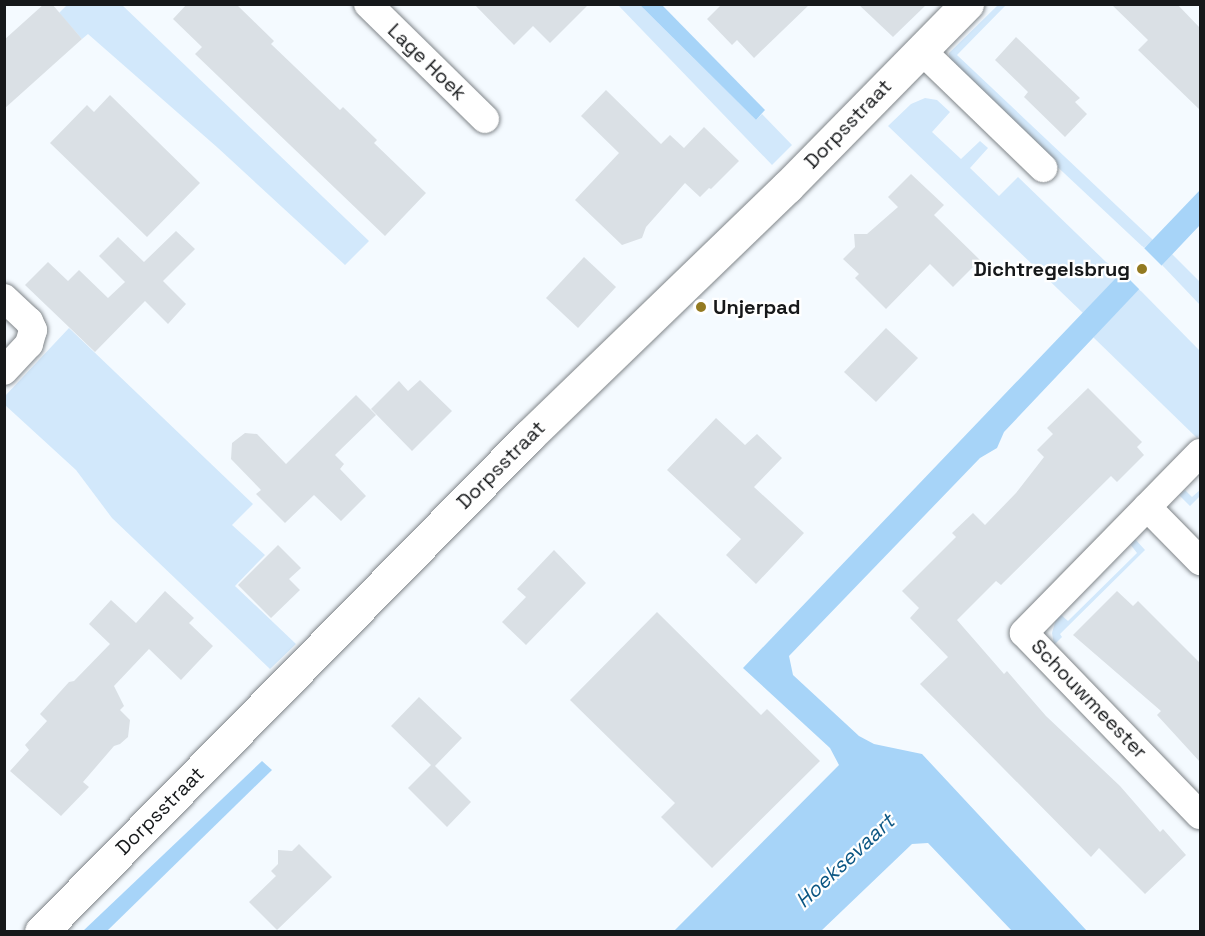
<!DOCTYPE html>
<style>
body{margin:0}
#map{position:relative;width:1205px;height:936px;overflow:hidden;background:#f4faff;font-family:"Space Grotesk",sans-serif}
div>[style]{position:absolute}
.green>*{inset:0;background:#d2e8fb}
.water>*{inset:0;background:#a7d4f8}
.pier>*{inset:0;background:#f4faff}
.building>*{inset:0;background:#dae0e5}
.roads{filter:drop-shadow(0 0 2px #81868a) drop-shadow(0 0 2px #81868a)}
.street>*{height:28px;margin:-14px;padding:0 14px;transform-origin:14px;border-radius:14px;background:#fff}
.secondary>*{height:33px;margin:-16.5px;padding:0 16.5px;transform-origin:16.5px;border-radius:16.5px;background:#fff}
.dots>*{width:16px;height:16px;translate:-50% -50%;box-sizing:border-box;border:3px solid #fff;border-radius:50%}
span{translate:-50% -50%;white-space:nowrap;text-align:center;line-height:1.15;-webkit-text-stroke:4.5px #fff;paint-order:stroke}
.street-label{font-size:20px;color:#16181a}
.poi-label{font-size:20px;color:#16181a;font-weight:700}
.right{translate:-100% -50%;text-align:right}
.left{translate:0 -50%;text-align:left}
.water-label{font-size:21px;color:#0c5784;font-style:italic}
.frame{position:absolute;inset:0;border:6px solid #16181a;pointer-events:none}
</style>
<div id="map">
<div class="green">
<i style="clip-path:polygon(67px 5px,122px 5px,369px 241px,345px 265px,218px 148px,88px 34px,82px 39px,59px 13px)"></i>
<i style="clip-path:polygon(618px 5px,640px 5px,756px 120px,762px 114px,792px 145px,772px 165px)"></i>
<i style="clip-path:polygon(998px 5px,1006px 5px,957px 55px,1153px 240px,1144px 248px,950px 66px,949px 53px)"></i>
<i style="clip-path:polygon(925px 98px,937px 100px,950px 112px,932px 132px,961px 159px,980px 141px,988px 148px,970px 168px,999px 196px,1018px 177px,1106px 262px,1122px 272px,1083px 313px,888px 126px,911px 104px)"></i>
<i style="clip-path:polygon(1172px 254px,1200px 282px,1200px 305px,1162px 265px)"></i>
<i style="clip-path:polygon(1139px 289px,1200px 351px,1200px 434px,1197px 438px,1093px 337px)"></i>
<i style="clip-path:polygon(69px 328px,253px 504px,232px 525px,265px 555px,235px 586px,296px 644px,270px 669px,112px 518px,76px 470px,5px 405px,5px 396px)"></i>
<i style="clip-path:polygon(1200px 490px,1200px 496px,1190px 506px,1179px 495px,1185px 490px,1192px 497px)"></i>
<i style="clip-path:polygon(1135px 539px,1145px 550px,1060px 634px,1062px 637px,1054px 645px,1052px 633px,1056px 619px,1060px 614px,1068px 621px,1137px 553px,1130px 544px)"></i>
</div>
<div class="water">
<i style="clip-path:polygon(640px 5px,662px 5px,765px 110px,756px 120px)"></i>
<i style="clip-path:polygon(1200px 190px,1200px 225px,1004px 432px,997px 448px,980px 458px,789px 656px,793px 675px,859px 736px,874px 744px,922px 754px,1087px 931px,1012px 931px,928px 843px,912px 844px,821px 931px,673px 932px,839px 765px,830px 748px,743px 668px)"></i>
<i style="clip-path:polygon(262px 761px,272px 770px,107px 931px,83px 931px)"></i>
</div>
<div class="pier">
<i style="clip-path:polygon(1142px 246px,1164px 268px,1141px 291px,1120px 270px)"></i>
</div>
<div class="building">
<i style="clip-path:polygon(44px 4px,52px 4px,82px 39px,4px 109px,4px 40px)"></i>
<i style="clip-path:polygon(187px 4px,236px 4px,274px 41px,271px 44px,340px 110px,343px 107px,377px 140px,374px 143px,426px 193px,385px 236px,195px 54px,202px 47px,173px 19px)"></i>
<i style="clip-path:polygon(474px 4px,589px 4px,550px 43px,533px 26px,514px 45px)"></i>
<i style="clip-path:polygon(722px 4px,810px 4px,754px 58px,737px 40px,732px 45px,707px 19px)"></i>
<i style="clip-path:polygon(858px 4px,927px 4px,893px 37px)"></i>
<i style="clip-path:polygon(1111px 4px,1177px 4px,1200px 28px,1200px 110px,1138px 50px,1148px 40px)"></i>
<i style="clip-path:polygon(1016px 37px,1080px 98px,1075px 102px,1087px 114px,1065px 137px,1024px 97px,1028px 92px,995px 60px)"></i>
<i style="clip-path:polygon(606px 90px,661px 144px,670px 135px,684px 148px,704px 127px,739px 161px,711px 189px,709px 188px,700px 197px,685px 183px,646px 227px,642px 238px,622px 245px,575px 200px,619px 153px,581px 116px)"></i>
<i style="clip-path:polygon(110px 95px,200px 183px,147px 237px,50px 143px,87px 105px,94px 112px)"></i>
<i style="clip-path:polygon(911px 174px,944px 205px,934px 215px,980px 260px,953px 287px,930px 264px,886px 309px,855px 278px,859px 274px,843px 259px,855px 247px,854px 234px,867px 234px,898px 207px,888px 197px)"></i>
<i style="clip-path:polygon(176px 231px,195px 249px,163px 281px,186px 304px,168px 324px,145px 301px,95px 352px,25px 285px,48px 262px,68px 281px,79px 270px,108px 298px,125px 282px,99px 256px,118px 237px,144px 262px)"></i>
<i style="clip-path:polygon(584px 257px,616px 287px,578px 328px,546px 298px)"></i>
<i style="clip-path:polygon(886px 328px,918px 358px,876px 402px,844px 372px)"></i>
<i style="clip-path:polygon(420px 380px,452px 411px,412px 451px,371px 409px,399px 381px,408px 391px)"></i>
<i style="clip-path:polygon(1088px 388px,1142px 442px,1137px 447px,1144px 455px,1117px 482px,1111px 476px,1001px 585px,996px 581px,957px 620px,1004px 674px,1007px 671px,1046px 716px,1120px 786px,1160px 832px,1163px 829px,1186px 855px,1145px 894px,1099px 848px,1091px 857px,920px 684px,948px 657px,910px 618px,919px 608px,902px 591px,956px 537px,952px 533px,973px 513px,985px 525px,1016px 493px,1044px 457px,1037px 450px,1053px 434px,1047px 428px)"></i>
<i style="clip-path:polygon(356px 395px,376px 415px,335px 455px,344px 464px,340px 469px,366px 496px,341px 521px,314px 495px,285px 523px,256px 494px,261px 490px,231px 459px,232px 443px,245px 433px,257px 434px,286px 464px)"></i>
<i style="clip-path:polygon(716px 418px,745px 445px,757px 434px,782px 458px,754px 487px,804px 533px,756px 584px,726px 555px,741px 539px,667px 470px)"></i>
<i style="clip-path:polygon(278px 545px,301px 568px,289px 579px,300px 590px,271px 618px,238px 585px)"></i>
<i style="clip-path:polygon(554px 550px,586px 583px,526px 645px,502px 622px,526px 597px,517px 589px)"></i>
<i style="clip-path:polygon(165px 591px,194px 618px,189px 623px,213px 646px,181px 680px,149px 649px,114px 686px,124px 706px,120px 710px,130px 720px,128px 737px,120px 744px,114px 746px,83px 782px,89px 787px,61px 816px,10px 771px,29px 750px,25px 745px,47px 721px,40px 714px,69px 682px,74px 681px,110px 644px,89px 624px,111px 600px,136px 623px)"></i>
<i style="clip-path:polygon(1117px 591px,1133px 606px,1138px 601px,1200px 663px,1200px 762px,1157px 715px,1161px 711px,1073px 635px)"></i>
<i style="clip-path:polygon(657px 612px,761px 715px,767px 709px,820px 761px,712px 868px,661px 817px,675px 803px,570px 700px)"></i>
<i style="clip-path:polygon(419px 697px,462px 738px,435px 766px,471px 802px,447px 827px,408px 788px,431px 765px,391px 726px)"></i>
<i style="clip-path:polygon(299px 844px,332px 877px,277px 930px,249px 902px,276px 876px,271px 871px,278px 864px,278px 850px,292px 851px)"></i>
</div>
<div class="roads">
<div class="street">
<i style="left:368px;top:4px;width:164px;rotate:44.5deg"></i>
<i style="left:921px;top:50px;width:170px;rotate:44deg"></i>
<i style="left:4px;top:298px;width:34px;rotate:43deg"></i>
<i style="left:29px;top:321px;width:10px;rotate:66deg"></i>
<i style="left:33px;top:330px;width:15px;rotate:106deg"></i>
<i style="left:29px;top:344px;width:37px;rotate:133deg"></i>
<i style="left:1200px;top:453px;width:252px;rotate:134.4deg"></i>
<i style="left:1024px;top:633px;width:253px;rotate:46deg"></i>
<i style="left:1147px;top:507px;width:76px;rotate:45.5deg"></i>
</div>
<div class="secondary">
<i style="left:41px;top:932px;width:696px;rotate:-45.47deg"></i>
<i style="left:529px;top:436px;width:359px;rotate:-44deg"></i>
<i style="left:787px;top:187px;width:257px;rotate:-45.5deg"></i>
</div>
</div>
<div class="dots">
<i style="left:1142px;top:269px;background:#937a21"></i>
<i style="left:701px;top:307px;background:#937a21"></i>
</div>
<div class="street-label">
<span style="left:427px;top:62px;rotate:44deg">Lage Hoek</span>
<span style="left:848px;top:124px;rotate:-46deg">Dorpsstraat</span>
<span style="left:501px;top:465px;rotate:-45deg">Dorpsstraat</span>
<span style="left:1089px;top:699px;rotate:46deg">Schouwmeester</span>
<span style="left:160px;top:811px;rotate:-45deg">Dorpsstraat</span>
</div>
<div class="poi-label">
<span class="right" style="left:1130px;top:269px">Dichtregelsbrug</span>
<span class="left" style="left:713px;top:307px">Unjerpad</span>
</div>
<div class="water-label">
<span style="left:845px;top:861px;rotate:-43deg">Hoeksevaart</span>
</div>
<div class="frame"></div>
</div>
